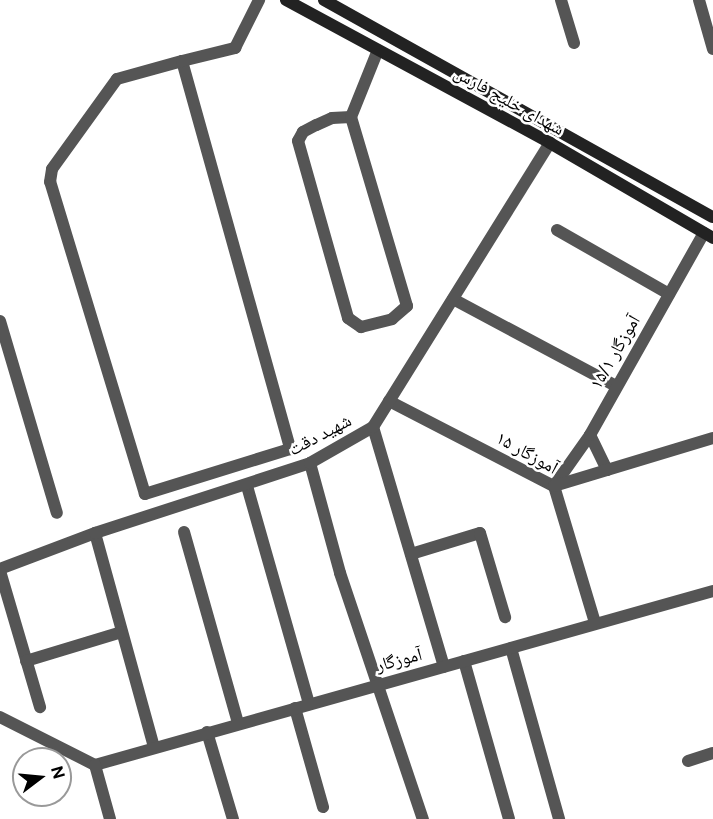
<!DOCTYPE html>
<meta charset="utf-8">
<style>
body{margin:0}
#map{position:relative;width:713px;height:819px;overflow:hidden;background:#fff;font-family:"Public Sans","Noto Naskh Arabic",sans-serif}
div>[style]{position:absolute}
.minor>*{height:12px;margin:-6px;padding:0 6px;transform-origin:6px;border-radius:6px;background:#555}
.tertiary>*{height:12px;margin:-6px;padding:0 6px;transform-origin:6px;border-radius:6px;background:#555}
.secondary>*{height:12px;margin:-6px;padding:0 6px;transform-origin:6px;border-radius:6px;background:#222}
span{translate:-50% -50%;white-space:nowrap;text-align:center;line-height:1.15;-webkit-text-stroke:5px #fff;paint-order:stroke}
.street-label{font-size:18px;color:#000}
.north{position:absolute;left:12px;top:747px;width:60px;height:60px;box-sizing:border-box;background:#fff;border:2px solid #999;border-radius:50%;rotate:74deg;font-size:16px;font-weight:700;line-height:24px;text-align:center;color:#000}
.north::after{content:'';display:block;margin:auto;width:21px;height:27px;background:#000;clip-path:polygon(50% 0,100% 100%,50% 72%,0 100%)}
</style>
<div id="map">
<div class="minor">
<i style="left:561px;top:0;width:45px;rotate:73.2deg"></i>
<i style="left:699px;top:0;width:51px;rotate:74.1deg"></i>
<i style="left:182px;top:61px;width:403px;rotate:74.4deg"></i>
<i style="left:290px;top:449px;width:152px;rotate:162.8deg"></i>
<i style="left:145px;top:494px;width:326px;rotate:-106.9deg"></i>
<i style="left:50px;top:182px;width:13px;rotate:-81deg"></i>
<i style="left:52px;top:169px;width:111px;rotate:-54.2deg"></i>
<i style="left:117px;top:79px;width:67px;rotate:-15.5deg"></i>
<i style="left:182px;top:61px;width:55px;rotate:-13.8deg"></i>
<i style="left:235px;top:48px;width:54px;rotate:-63.4deg"></i>
<i style="left:351px;top:117px;width:19px;rotate:177deg"></i>
<i style="left:332px;top:118px;width:17px;rotate:156deg"></i>
<i style="left:316px;top:125px;width:15px;rotate:152deg"></i>
<i style="left:303px;top:132px;width:10px;rotate:119deg"></i>
<i style="left:298px;top:141px;width:184px;rotate:74.2deg"></i>
<i style="left:348px;top:318px;width:16px;rotate:35deg"></i>
<i style="left:361px;top:327px;width:32px;rotate:-14deg"></i>
<i style="left:392px;top:319px;width:20px;rotate:-41deg"></i>
<i style="left:407px;top:306px;width:197px;rotate:-106.5deg"></i>
<i style="left:351px;top:117px;width:72px;rotate:-68.1deg"></i>
<i style="left:557px;top:230px;width:129px;rotate:29.7deg"></i>
<i style="left:453px;top:299px;width:185px;rotate:28.1deg"></i>
<i style="left:0;top:321px;width:200px;rotate:73.5deg"></i>
<i style="left:389px;top:401px;width:186px;rotate:27.3deg"></i>
<i style="left:554px;top:486px;width:143px;rotate:73.3deg"></i>
<i style="left:373px;top:427px;width:250px;rotate:73.5deg"></i>
<i style="left:590px;top:435px;width:39px;rotate:64deg"></i>
<i style="left:310px;top:463px;width:114px;rotate:74.7deg"></i>
<i style="left:340px;top:573px;width:260px;rotate:71.4deg"></i>
<i style="left:247px;top:486px;width:227px;rotate:74.1deg"></i>
<i style="left:554px;top:486px;width:62px;rotate:-54.8deg"></i>
<i style="left:590px;top:435px;width:232px;rotate:-60.6deg"></i>
<i style="left:554px;top:486px;width:166px;rotate:-16.8deg"></i>
<i style="left:184px;top:532px;width:198px;rotate:74.2deg"></i>
<i style="left:95px;top:533px;width:222px;rotate:74.6deg"></i>
<i style="left:411px;top:554px;width:72px;rotate:-16.9deg"></i>
<i style="left:480px;top:533px;width:88px;rotate:73.4deg"></i>
<i style="left:0;top:569px;width:102px;rotate:-20.8deg"></i>
<i style="left:95px;top:533px;width:226px;rotate:-18deg"></i>
<i style="left:310px;top:463px;width:73px;rotate:-29.7deg"></i>
<i style="left:373px;top:427px;width:335px;rotate:-58.1deg"></i>
<i style="left:0;top:571px;width:142px;rotate:73.6deg"></i>
<i style="left:511px;top:648px;width:178px;rotate:74.3deg"></i>
<i style="left:26px;top:661px;width:100px;rotate:-16.8deg"></i>
<i style="left:464px;top:661px;width:164px;rotate:74.1deg"></i>
<i style="left:295px;top:708px;width:103px;rotate:74.2deg"></i>
<i style="left:207px;top:732px;width:91px;rotate:73.4deg"></i>
<i style="left:688px;top:761px;width:26px;rotate:-18deg"></i>
<i style="left:95px;top:765px;width:642px;rotate:-15.72deg"></i>
</div>
<div class="tertiary">
<i style="left:0;top:717px;width:106px;rotate:26.8deg"></i>
<i style="left:95px;top:765px;width:56px;rotate:74.5deg"></i>
</div>
<div class="secondary">
<i style="left:286px;top:0;width:300px;rotate:28.4deg"></i>
<i style="left:550px;top:143px;width:189px;rotate:30.2deg"></i>
<i style="left:324px;top:0;width:445px;rotate:29.2deg"></i>
</div>
<div class="street-label">
<span style="left:509px;top:101px;rotate:29deg">شهدای خلیج فارس</span>
<span style="left:615px;top:352px;rotate:-60deg">آموزگار ۱۵/۱</span>
<span style="left:320px;top:435px;rotate:-28deg">شهید دقت</span>
<span style="left:527px;top:453px;rotate:29deg">آموزگار ۱۵</span>
<span style="left:399px;top:660px;rotate:-15deg">آموزگار</span>
</div>
<div class="north">N</div>
</div>
